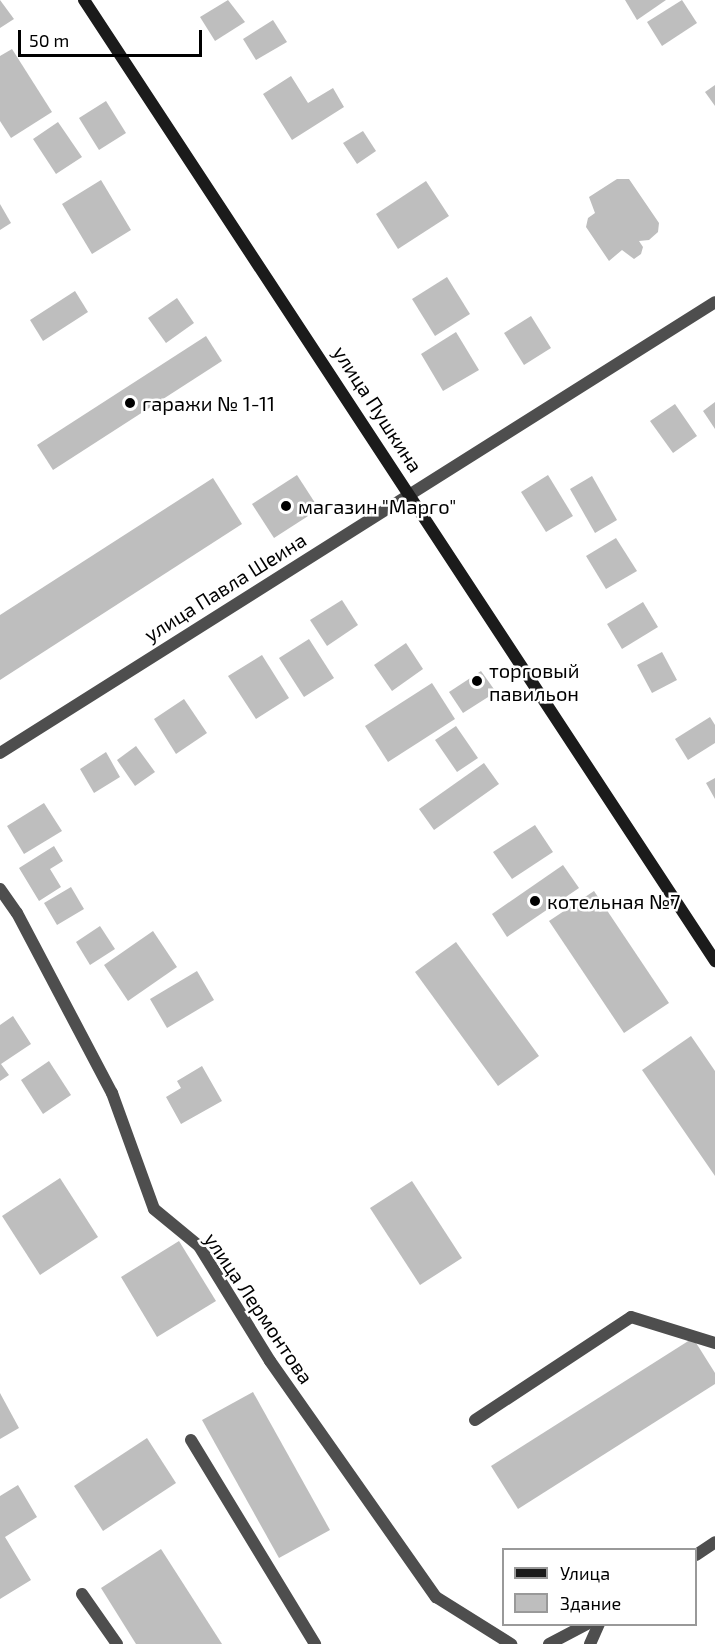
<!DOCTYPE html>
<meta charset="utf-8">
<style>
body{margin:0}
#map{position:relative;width:715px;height:1644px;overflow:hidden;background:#fff;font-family:"Exo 2",sans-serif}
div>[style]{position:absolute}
.building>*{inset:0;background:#bebebe}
.lane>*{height:12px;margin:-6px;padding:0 6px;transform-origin:6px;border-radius:6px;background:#4e4e4e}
.street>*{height:12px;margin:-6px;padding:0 6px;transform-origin:6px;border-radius:6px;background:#4e4e4e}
.secondary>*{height:12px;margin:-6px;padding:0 6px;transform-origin:6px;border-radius:6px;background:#1b1b1b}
.dots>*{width:16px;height:16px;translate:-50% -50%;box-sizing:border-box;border:3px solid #fff;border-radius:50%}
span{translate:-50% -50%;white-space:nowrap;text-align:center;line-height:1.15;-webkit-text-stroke:5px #fff;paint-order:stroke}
.poi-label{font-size:20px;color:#000}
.left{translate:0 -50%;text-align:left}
.street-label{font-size:20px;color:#000}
.legend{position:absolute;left:502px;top:1548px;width:195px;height:78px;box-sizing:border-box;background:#fff;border:2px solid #999;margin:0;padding:8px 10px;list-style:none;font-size:18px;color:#000}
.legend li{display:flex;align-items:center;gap:12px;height:30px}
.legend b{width:30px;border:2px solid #999}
.scale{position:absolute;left:18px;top:30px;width:184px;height:27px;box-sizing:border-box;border:3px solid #000;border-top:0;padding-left:8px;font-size:18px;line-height:21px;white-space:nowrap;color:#000;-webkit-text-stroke:4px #fff;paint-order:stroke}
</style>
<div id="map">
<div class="building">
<i style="clip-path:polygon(0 0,14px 19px,0 28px)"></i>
<i style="clip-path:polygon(228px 0,245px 22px,215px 41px,200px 17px)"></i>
<i style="clip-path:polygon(625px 0,666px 0,637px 20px)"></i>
<i style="clip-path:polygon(682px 0,697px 23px,662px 46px,647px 22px)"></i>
<i style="clip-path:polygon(273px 20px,287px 42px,256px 60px,243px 39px)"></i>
<i style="clip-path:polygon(12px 49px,52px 112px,11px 138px,0 121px,0 56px)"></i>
<i style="clip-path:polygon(291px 76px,308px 103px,333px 88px,344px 107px,292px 140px,263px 94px)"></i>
<i style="clip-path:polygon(715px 85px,715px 106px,705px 92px)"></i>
<i style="clip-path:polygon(106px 101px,126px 133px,99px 150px,79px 118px)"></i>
<i style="clip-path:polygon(58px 122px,82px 157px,56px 174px,33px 139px)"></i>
<i style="clip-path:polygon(363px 131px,376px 151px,357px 164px,343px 143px)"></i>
<i style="clip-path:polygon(617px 179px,629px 179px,659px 223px,658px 232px,649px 240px,639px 241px,643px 247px,641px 254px,634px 259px,622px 250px,609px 261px,586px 227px,588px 218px,595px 213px,589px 197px)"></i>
<i style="clip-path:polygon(101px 180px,131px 230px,92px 254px,62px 204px)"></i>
<i style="clip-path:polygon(426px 181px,449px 216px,398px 249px,376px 214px)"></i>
<i style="clip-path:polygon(0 204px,11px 223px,0 230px)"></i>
<i style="clip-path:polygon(447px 277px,470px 314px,435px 336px,412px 299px)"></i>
<i style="clip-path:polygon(75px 291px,88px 312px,43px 341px,30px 320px)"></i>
<i style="clip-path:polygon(177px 298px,194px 323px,166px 343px,148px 318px)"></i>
<i style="clip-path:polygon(531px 316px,551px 348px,524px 365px,504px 333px)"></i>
<i style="clip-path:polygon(456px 332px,479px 370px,443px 391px,421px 354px)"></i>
<i style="clip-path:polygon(206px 336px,222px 361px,53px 470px,37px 445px)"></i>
<i style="clip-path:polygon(715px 402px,715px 429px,703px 411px)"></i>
<i style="clip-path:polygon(675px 404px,697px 436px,673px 453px,650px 421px)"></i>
<i style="clip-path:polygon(297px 475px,319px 509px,274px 538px,252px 504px)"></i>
<i style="clip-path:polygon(548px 475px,573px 516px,546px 532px,521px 492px)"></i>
<i style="clip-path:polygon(592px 476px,617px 520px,595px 533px,570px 489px)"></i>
<i style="clip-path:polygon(213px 478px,242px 524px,0 680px,0 615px)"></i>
<i style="clip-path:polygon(616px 538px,637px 571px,606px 589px,586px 556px)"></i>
<i style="clip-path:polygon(342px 600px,358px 625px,327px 646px,310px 620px)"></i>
<i style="clip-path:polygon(643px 602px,658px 627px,622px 649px,607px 624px)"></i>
<i style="clip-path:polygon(309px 639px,334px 678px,304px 697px,279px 658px)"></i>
<i style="clip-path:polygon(406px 643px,423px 669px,392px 691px,374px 665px)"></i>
<i style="clip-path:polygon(662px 652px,677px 680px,652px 693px,637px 665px)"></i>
<i style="clip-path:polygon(262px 655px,289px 698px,256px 719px,228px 676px)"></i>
<i style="clip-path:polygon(481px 671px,496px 692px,463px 713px,449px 692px)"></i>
<i style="clip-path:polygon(432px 683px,455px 719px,388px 762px,365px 726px)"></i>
<i style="clip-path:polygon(184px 699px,207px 733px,176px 754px,154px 719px)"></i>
<i style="clip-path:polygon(710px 717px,715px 725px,715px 743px,688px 760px,675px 739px)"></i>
<i style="clip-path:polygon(456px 726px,478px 758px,457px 772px,435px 740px)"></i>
<i style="clip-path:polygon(136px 746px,155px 772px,135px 786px,117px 760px)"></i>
<i style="clip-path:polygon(106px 752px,120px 777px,94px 793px,80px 769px)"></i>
<i style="clip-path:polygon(484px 763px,499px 784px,434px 830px,419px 809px)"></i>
<i style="clip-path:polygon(715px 778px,715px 799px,706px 783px)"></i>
<i style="clip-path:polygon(44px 803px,62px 831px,24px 854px,7px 826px)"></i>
<i style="clip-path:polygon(535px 825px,553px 852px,512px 879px,493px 852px)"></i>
<i style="clip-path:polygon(54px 846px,63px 861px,50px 869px,61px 887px,39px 901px,19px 868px)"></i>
<i style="clip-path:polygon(563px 865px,579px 888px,507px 937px,492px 914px)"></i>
<i style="clip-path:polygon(71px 887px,84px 909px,57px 925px,44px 903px)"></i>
<i style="clip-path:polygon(594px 891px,669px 1003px,624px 1033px,549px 921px)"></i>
<i style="clip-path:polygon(100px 926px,115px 949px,90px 965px,76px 942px)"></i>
<i style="clip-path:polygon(153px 931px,177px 967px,128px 1001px,104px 965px)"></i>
<i style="clip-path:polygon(456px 942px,539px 1056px,498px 1086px,415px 972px)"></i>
<i style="clip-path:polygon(197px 971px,214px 1000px,167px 1028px,150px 999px)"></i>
<i style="clip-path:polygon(13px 1016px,31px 1044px,1px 1064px,9px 1075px,0 1081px,0 1025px)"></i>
<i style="clip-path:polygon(691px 1036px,715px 1071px,715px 1176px,642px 1070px)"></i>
<i style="clip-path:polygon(49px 1061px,71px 1095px,43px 1114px,21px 1080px)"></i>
<i style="clip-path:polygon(202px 1066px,222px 1101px,181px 1124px,166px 1097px,181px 1088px,177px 1081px)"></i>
<i style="clip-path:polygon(60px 1178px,98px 1237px,40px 1275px,2px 1216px)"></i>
<i style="clip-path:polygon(412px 1181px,462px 1258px,420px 1285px,370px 1208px)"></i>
<i style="clip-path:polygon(179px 1241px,216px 1301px,157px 1337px,121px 1277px)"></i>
<i style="clip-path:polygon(693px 1338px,715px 1373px,715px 1384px,518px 1509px,491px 1466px)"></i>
<i style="clip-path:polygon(253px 1392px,330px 1530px,279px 1558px,202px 1420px)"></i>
<i style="clip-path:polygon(0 1393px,19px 1428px,0 1439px)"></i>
<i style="clip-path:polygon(147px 1438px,176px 1483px,103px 1531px,74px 1486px)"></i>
<i style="clip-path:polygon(18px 1485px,37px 1517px,5px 1537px,31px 1580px,0 1599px,0 1496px)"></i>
<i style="clip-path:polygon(161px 1549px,222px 1644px,136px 1644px,101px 1588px)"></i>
</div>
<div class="lane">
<i style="left:475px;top:1420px;width:187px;rotate:-33.4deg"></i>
<i style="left:631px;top:1317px;width:88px;rotate:17.2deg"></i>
<i style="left:191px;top:1440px;width:239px;rotate:58.7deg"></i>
<i style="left:82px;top:1594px;width:61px;rotate:55deg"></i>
</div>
<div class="street">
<i style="left:0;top:753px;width:845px;rotate:-32.24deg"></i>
<i style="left:0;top:889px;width:29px;rotate:55deg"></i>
<i style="left:17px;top:913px;width:204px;rotate:62.2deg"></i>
<i style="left:112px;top:1093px;width:123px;rotate:70.1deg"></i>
<i style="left:154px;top:1209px;width:58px;rotate:39.4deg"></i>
<i style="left:199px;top:1246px;width:135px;rotate:58.3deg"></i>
<i style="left:270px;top:1361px;width:289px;rotate:54.9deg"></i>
<i style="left:436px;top:1597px;width:89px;rotate:32.1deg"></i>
<i style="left:696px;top:1555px;width:23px;rotate:-34deg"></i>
<i style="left:549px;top:1644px;width:43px;rotate:-27.8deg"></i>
<i style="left:590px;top:1644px;width:22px;rotate:-66deg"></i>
</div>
<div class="secondary">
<i style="left:84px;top:0;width:1150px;rotate:56.71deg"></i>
</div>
<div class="dots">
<i style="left:130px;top:403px;background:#000"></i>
<i style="left:286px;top:506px;background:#000"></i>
<i style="left:477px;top:681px;background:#000"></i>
<i style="left:535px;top:901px;background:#000"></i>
</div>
<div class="poi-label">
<span class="left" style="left:142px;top:403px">гаражи № 1-11</span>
<span class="left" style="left:298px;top:506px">магазин "Марго"</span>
<span class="left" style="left:489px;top:682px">торговый<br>павильон</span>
<span class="left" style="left:547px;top:901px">котельная №7</span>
</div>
<div class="street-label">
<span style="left:378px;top:409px;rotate:57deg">улица Пушкина</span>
<span style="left:225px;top:587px;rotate:-32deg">улица Павла Шеина</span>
<span style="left:259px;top:1308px;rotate:56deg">улица Лермонтова</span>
</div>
<ul class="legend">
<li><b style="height:8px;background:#1b1b1b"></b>Улица</li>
<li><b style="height:16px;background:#bebebe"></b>Здание</li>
</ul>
<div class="scale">50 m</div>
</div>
